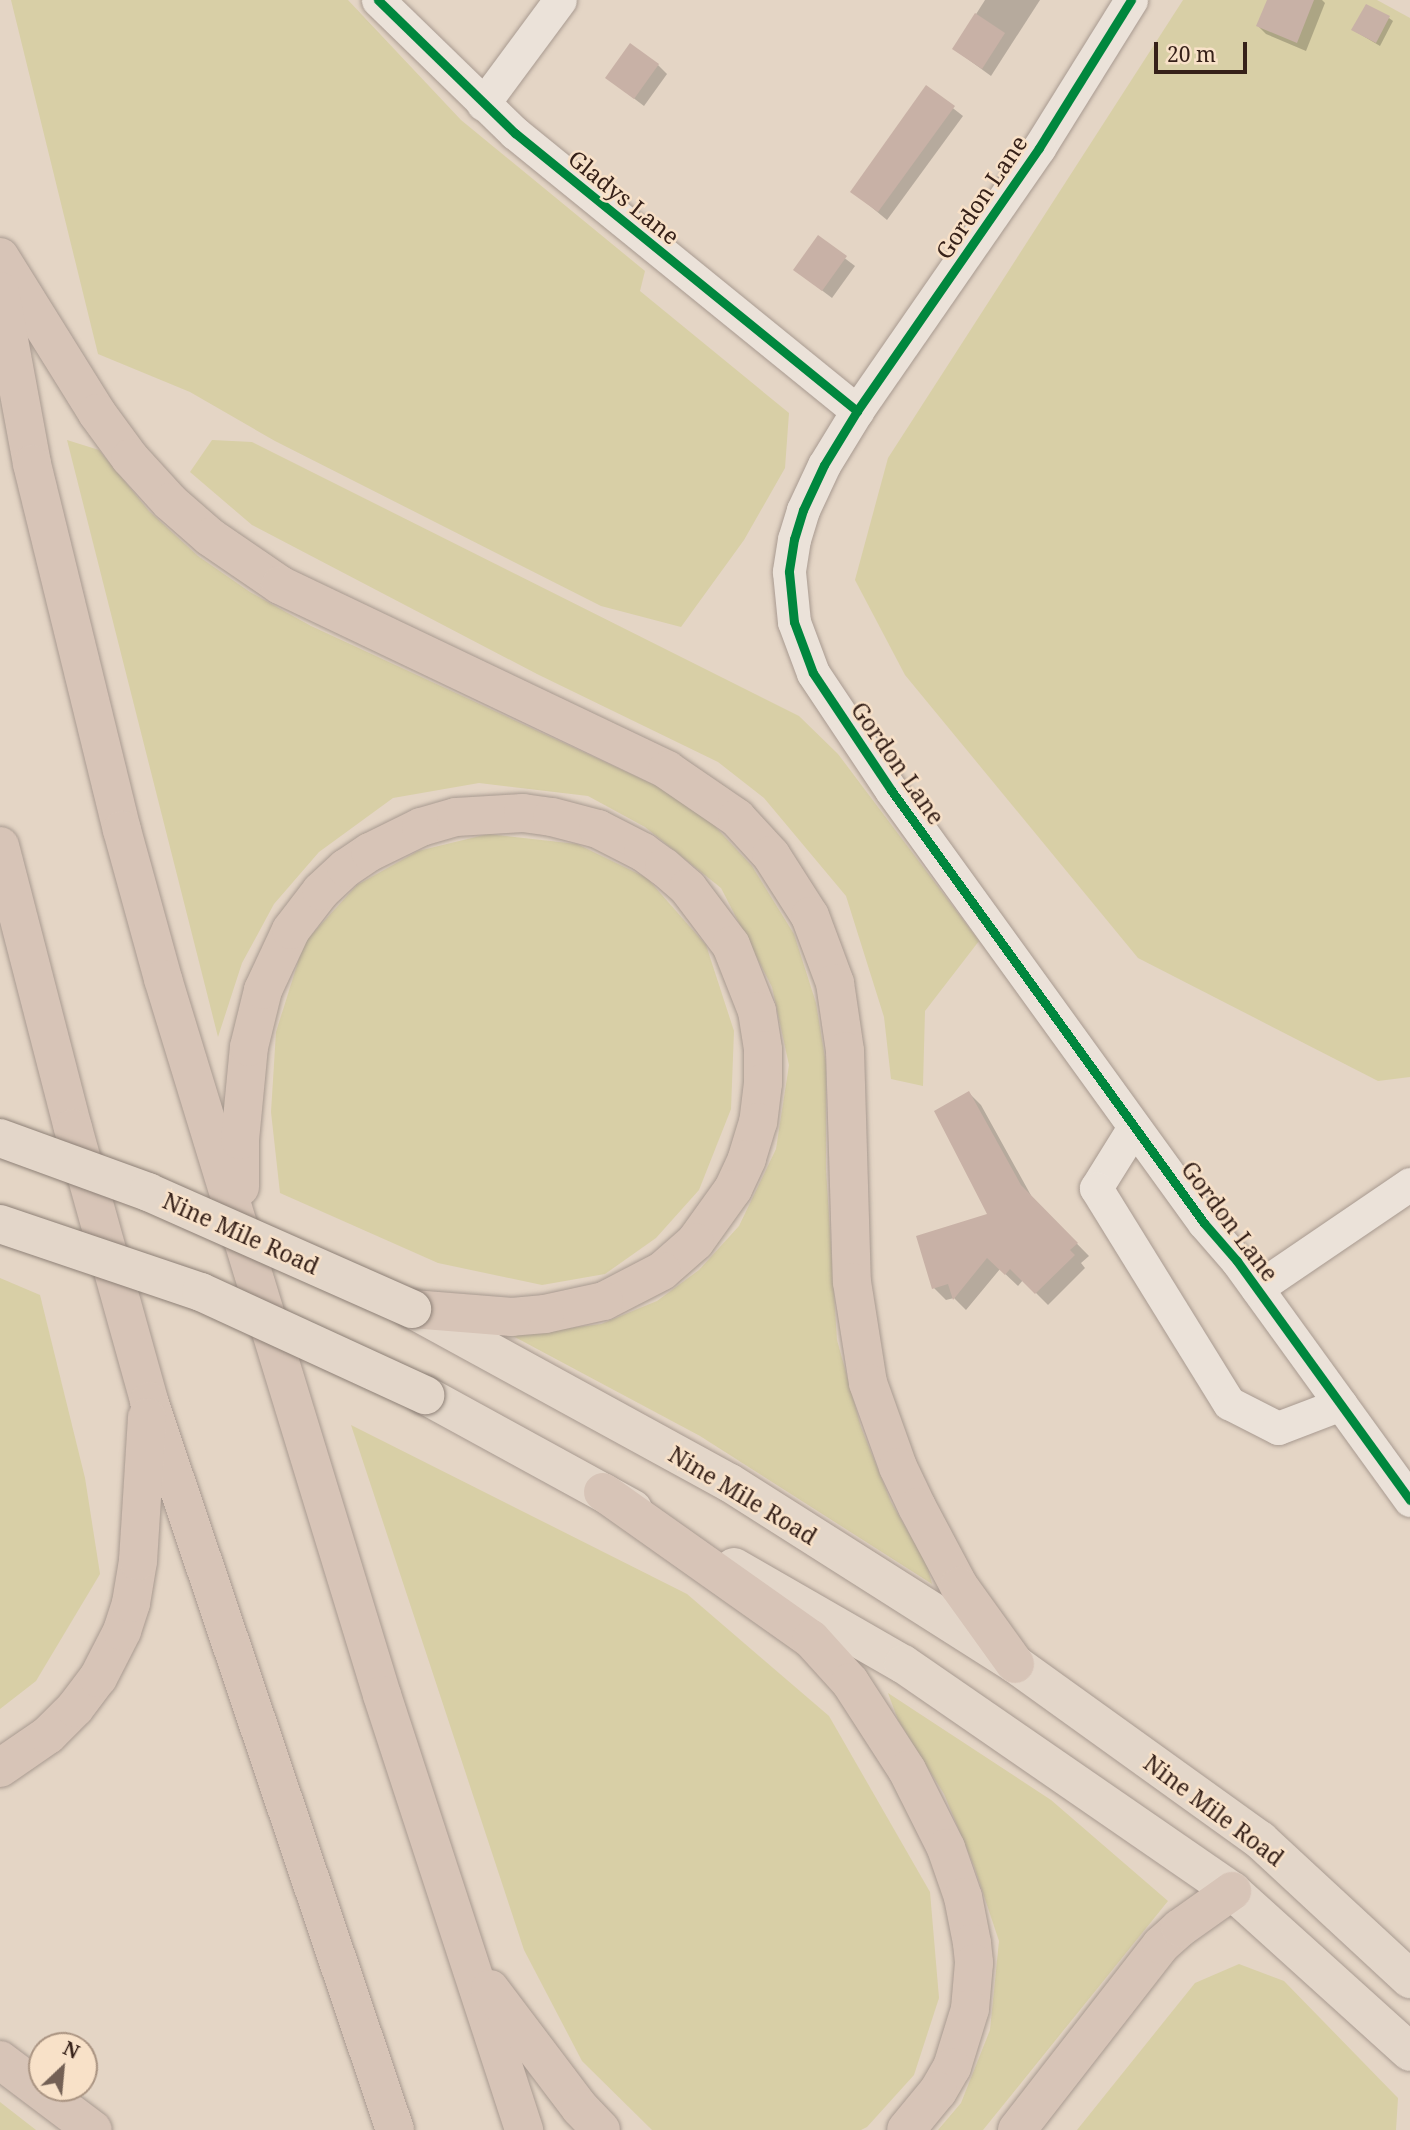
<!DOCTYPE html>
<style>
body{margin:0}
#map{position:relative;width:1410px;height:2130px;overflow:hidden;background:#e4d5c5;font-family:"Noto Serif",serif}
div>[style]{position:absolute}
.green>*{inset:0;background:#d8cfa6}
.shadow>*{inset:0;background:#0003}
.building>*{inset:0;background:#c8b1a6}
.roads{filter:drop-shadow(0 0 2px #a89a90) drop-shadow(0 0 2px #a89a90)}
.minor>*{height:33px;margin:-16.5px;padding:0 16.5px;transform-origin:16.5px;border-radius:16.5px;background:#ebe2d9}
.major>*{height:38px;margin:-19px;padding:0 19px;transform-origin:19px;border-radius:19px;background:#e3d6c9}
.highway>*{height:38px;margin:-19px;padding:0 19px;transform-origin:19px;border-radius:19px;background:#d7c4b7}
.bridges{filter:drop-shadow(0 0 2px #8d8076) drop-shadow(0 0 2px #8d8076)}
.major-bridge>*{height:38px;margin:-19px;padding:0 19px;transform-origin:19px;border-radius:19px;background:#e3d6c9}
.cycleway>*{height:9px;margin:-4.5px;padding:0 4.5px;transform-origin:4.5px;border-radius:4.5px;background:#00873e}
span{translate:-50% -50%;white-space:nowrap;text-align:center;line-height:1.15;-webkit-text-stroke:5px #f8e1c8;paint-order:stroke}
.street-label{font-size:23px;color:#362119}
.north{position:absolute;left:28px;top:2032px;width:70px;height:70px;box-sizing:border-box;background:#f8e1c8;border:2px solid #aa9482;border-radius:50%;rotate:26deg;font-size:19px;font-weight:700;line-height:28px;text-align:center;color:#362119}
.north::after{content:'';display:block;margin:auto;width:24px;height:32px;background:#736055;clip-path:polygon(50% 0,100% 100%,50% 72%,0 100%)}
.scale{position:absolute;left:1154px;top:42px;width:93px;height:32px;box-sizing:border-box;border:4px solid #362119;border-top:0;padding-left:9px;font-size:21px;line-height:24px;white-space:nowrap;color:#362119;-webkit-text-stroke:5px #f8e1c8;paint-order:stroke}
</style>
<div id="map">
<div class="green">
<i style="clip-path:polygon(11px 0,348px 0,461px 120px,645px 271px,640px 291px,789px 413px,785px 468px,744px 540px,681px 627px,601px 606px,275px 441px,190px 392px,98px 354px)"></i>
<i style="clip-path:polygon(1183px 0,1377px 0,1410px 18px,1410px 1077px,1378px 1081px,1138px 958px,905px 675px,855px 580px,888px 458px)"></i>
<i style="clip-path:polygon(67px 440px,99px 450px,149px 511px,198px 556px,250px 592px,311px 626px,659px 787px,711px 822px,752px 866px,794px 934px,816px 1003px,826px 1064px,826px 1169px,837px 1340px,861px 1427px,891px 1502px,927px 1565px,932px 1584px,700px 1436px,511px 1335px,601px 1324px,657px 1301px,699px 1270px,739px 1226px,776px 1149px,789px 1065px,772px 987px,721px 888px,645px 827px,588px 796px,479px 783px,393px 798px,319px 852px,274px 904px,242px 963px,218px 1037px)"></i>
<i style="clip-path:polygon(212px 440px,252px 442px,799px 716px,838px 754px,979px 941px,925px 1011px,923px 1086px,891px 1079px,884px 1017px,846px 896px,764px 798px,718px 762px,537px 674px,252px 525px,190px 472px)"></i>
<i style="clip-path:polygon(488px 834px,577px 844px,647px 878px,706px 945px,734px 1031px,731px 1109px,699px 1190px,656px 1238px,605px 1274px,542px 1285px,438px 1263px,280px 1193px,271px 1112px,276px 1032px,304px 943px,357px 885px,418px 851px)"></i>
<i style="clip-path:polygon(0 1278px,40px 1295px,85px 1478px,100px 1574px,36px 1681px,0 1709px)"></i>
<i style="clip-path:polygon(351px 1425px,687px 1594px,829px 1716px,930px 1892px,939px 1998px,914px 2075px,867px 2127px,861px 2130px,652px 2130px,582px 2061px,524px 1950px)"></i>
<i style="clip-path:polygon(888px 1693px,1051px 1800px,1168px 1901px,983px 2130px,938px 2130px,961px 2103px,990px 2030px,999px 1941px,974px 1866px,944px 1794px,898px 1720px)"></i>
<i style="clip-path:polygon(1239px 1964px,1284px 1981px,1398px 2098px,1396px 2130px,1077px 2130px,1195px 1983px)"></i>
<i style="clip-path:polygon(0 2102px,36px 2130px,0 2130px)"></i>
</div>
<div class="shadow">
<i style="clip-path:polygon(985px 0,1040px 0,991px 76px,954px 49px)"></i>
<i style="clip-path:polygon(1277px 0,1322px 0,1325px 3px,1306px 51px,1266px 34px,1258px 26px)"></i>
<i style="clip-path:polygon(1389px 18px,1393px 21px,1380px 46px,1353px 30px)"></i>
<i style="clip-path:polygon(658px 65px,667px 74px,644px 106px,607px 78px)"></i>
<i style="clip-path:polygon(927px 88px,963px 116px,887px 220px,852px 191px)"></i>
<i style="clip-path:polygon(818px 238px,855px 266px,832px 298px,795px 270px)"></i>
<i style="clip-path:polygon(969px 1093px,981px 1105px,1033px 1199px,1089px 1256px,1081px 1263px,1085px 1268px,1048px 1305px,1023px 1280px,1018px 1286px,1000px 1269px,966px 1310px,954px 1298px,946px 1300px,934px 1288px,990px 1215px)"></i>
</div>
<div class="building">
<i style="clip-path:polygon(1267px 0,1314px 0,1297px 43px,1256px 26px)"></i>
<i style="clip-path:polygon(1366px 4px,1390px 16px,1376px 43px,1351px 30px)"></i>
<i style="clip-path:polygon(975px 13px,1005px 33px,982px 69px,952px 49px)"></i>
<i style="clip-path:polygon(630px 43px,659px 64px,634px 99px,605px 78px)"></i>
<i style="clip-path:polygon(926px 85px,955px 106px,878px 212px,850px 192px)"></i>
<i style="clip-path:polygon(818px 235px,847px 256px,822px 291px,793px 270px)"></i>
<i style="clip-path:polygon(969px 1091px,1021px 1185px,1078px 1243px,1070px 1250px,1075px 1255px,1035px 1294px,1010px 1269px,1005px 1275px,987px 1258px,953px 1300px,948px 1284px,932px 1289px,916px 1236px,987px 1214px,934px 1111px)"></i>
</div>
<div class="roads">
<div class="minor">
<i style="left:378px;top:0;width:191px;rotate:44.2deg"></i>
<i style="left:515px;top:133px;width:441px;rotate:39.1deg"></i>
<i style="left:1131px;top:0;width:174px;rotate:121.9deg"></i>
<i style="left:1039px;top:148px;width:320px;rotate:124.7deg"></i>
<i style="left:857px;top:411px;width:63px;rotate:121.4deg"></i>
<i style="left:824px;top:465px;width:50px;rotate:115deg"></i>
<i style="left:803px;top:510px;width:30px;rotate:107deg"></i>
<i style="left:794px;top:539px;width:33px;rotate:99deg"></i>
<i style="left:789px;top:572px;width:50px;rotate:84.3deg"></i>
<i style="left:794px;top:622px;width:54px;rotate:69.6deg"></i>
<i style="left:813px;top:673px;width:141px;rotate:56.3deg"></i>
<i style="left:891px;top:790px;width:534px;rotate:54.14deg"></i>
<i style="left:1204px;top:1223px;width:50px;rotate:49deg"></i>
<i style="left:1237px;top:1261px;width:295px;rotate:54.1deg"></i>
<i style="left:483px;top:104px;width:129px;rotate:-53.5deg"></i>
<i style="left:1134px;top:1127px;width:72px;rotate:121.9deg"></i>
<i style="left:1096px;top:1188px;width:253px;rotate:58.3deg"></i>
<i style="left:1229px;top:1403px;width:55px;rotate:27deg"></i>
<i style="left:1278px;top:1428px;width:67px;rotate:-20.9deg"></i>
<i style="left:1257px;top:1288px;width:185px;rotate:-34.2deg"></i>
</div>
<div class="major">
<i style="left:412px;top:1309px;width:362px;rotate:28.7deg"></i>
<i style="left:730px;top:1483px;width:338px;rotate:32.4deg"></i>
<i style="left:1015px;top:1664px;width:302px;rotate:35.7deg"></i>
<i style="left:1260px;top:1840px;width:205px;rotate:42.8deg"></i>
<i style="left:425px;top:1395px;width:237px;rotate:28.7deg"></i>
<i style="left:734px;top:1567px;width:195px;rotate:29.9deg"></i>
<i style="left:903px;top:1664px;width:400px;rotate:34.6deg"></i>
<i style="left:1232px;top:1891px;width:240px;rotate:42.1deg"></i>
</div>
<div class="highway">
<i style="left:0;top:257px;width:184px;rotate:58.1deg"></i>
<i style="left:97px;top:413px;width:56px;rotate:53.7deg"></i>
<i style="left:130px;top:458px;width:59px;rotate:47.7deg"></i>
<i style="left:170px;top:502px;width:53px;rotate:41.2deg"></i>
<i style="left:210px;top:537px;width:85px;rotate:34.4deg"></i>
<i style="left:280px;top:585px;width:429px;rotate:25.5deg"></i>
<i style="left:667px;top:770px;width:85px;rotate:34.4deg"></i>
<i style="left:737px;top:818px;width:50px;rotate:47.4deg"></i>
<i style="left:771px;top:855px;width:72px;rotate:57.4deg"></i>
<i style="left:810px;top:916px;width:72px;rotate:69.5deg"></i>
<i style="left:835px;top:983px;width:69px;rotate:81.6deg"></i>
<i style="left:845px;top:1051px;width:231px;rotate:88.3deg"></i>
<i style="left:852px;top:1282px;width:102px;rotate:81deg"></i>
<i style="left:868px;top:1383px;width:89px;rotate:70.3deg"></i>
<i style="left:898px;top:1467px;width:44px;rotate:64.6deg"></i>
<i style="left:917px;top:1507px;width:89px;rotate:62deg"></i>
<i style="left:959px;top:1586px;width:96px;rotate:54.3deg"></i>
<i style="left:0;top:291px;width:176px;rotate:79.5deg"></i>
<i style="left:32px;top:464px;width:377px;rotate:76.2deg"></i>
<i style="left:122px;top:830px;width:155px;rotate:74.6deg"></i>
<i style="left:163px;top:979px;width:749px;rotate:72.99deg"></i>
<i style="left:382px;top:1695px;width:458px;rotate:71.9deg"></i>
<i style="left:0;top:846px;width:291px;rotate:75.5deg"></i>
<i style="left:73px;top:1128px;width:283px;rotate:74.4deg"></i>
<i style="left:149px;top:1401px;width:769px;rotate:71.35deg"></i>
<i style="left:240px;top:1187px;width:47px;rotate:-90deg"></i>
<i style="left:240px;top:1140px;width:93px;rotate:-84.5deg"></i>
<i style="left:249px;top:1047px;width:59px;rotate:-76.2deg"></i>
<i style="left:263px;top:990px;width:66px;rotate:-65deg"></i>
<i style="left:291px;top:930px;width:49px;rotate:-52.4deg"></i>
<i style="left:321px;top:891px;width:34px;rotate:-43deg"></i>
<i style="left:346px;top:868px;width:29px;rotate:-34deg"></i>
<i style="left:370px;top:852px;width:57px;rotate:-26.1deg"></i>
<i style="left:421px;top:827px;width:36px;rotate:-16deg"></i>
<i style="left:456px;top:817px;width:67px;rotate:-3.4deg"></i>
<i style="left:523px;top:813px;width:29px;rotate:8deg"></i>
<i style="left:552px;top:817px;width:48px;rotate:14.6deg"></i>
<i style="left:598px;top:829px;width:51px;rotate:27.1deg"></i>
<i style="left:643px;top:852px;width:26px;rotate:36deg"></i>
<i style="left:664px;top:867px;width:32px;rotate:41deg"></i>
<i style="left:688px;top:888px;width:71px;rotate:53deg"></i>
<i style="left:731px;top:945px;width:71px;rotate:68.5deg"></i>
<i style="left:757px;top:1011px;width:39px;rotate:81deg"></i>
<i style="left:763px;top:1050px;width:33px;rotate:90deg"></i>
<i style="left:763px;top:1083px;width:39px;rotate:97deg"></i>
<i style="left:758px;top:1122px;width:39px;rotate:107deg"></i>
<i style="left:747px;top:1159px;width:33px;rotate:115deg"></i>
<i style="left:733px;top:1189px;width:65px;rotate:125.6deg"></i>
<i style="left:695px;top:1242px;width:44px;rotate:138.7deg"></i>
<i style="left:662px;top:1271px;width:65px;rotate:152.7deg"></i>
<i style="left:604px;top:1301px;width:60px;rotate:167.6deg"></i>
<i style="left:545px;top:1314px;width:33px;rotate:175deg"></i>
<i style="left:512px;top:1317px;width:100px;rotate:-175.4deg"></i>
<i style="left:603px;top:1492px;width:255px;rotate:35.3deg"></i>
<i style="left:811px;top:1639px;width:58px;rotate:47.8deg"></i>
<i style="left:850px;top:1682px;width:105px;rotate:57.1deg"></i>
<i style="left:907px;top:1770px;width:87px;rotate:63.4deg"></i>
<i style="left:946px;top:1848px;width:52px;rotate:70.9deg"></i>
<i style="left:963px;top:1897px;width:47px;rotate:78.9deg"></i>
<i style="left:972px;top:1943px;width:20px;rotate:84deg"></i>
<i style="left:974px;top:1963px;width:46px;rotate:95deg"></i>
<i style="left:970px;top:2009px;width:61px;rotate:107.2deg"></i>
<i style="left:952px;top:2067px;width:28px;rotate:120deg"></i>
<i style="left:938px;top:2091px;width:50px;rotate:129.4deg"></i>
<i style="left:0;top:1768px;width:58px;rotate:-34.5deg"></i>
<i style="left:48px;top:1735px;width:38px;rotate:-45deg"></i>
<i style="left:75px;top:1708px;width:38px;rotate:-53deg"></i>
<i style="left:98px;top:1678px;width:53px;rotate:-62.9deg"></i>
<i style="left:122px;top:1631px;width:29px;rotate:-72deg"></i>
<i style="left:131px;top:1603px;width:43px;rotate:-80.5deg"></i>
<i style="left:138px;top:1561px;width:144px;rotate:-86.4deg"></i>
<i style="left:490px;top:1989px;width:149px;rotate:52.9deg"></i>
<i style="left:580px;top:2108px;width:30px;rotate:46deg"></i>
<i style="left:0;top:2060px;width:116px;rotate:37deg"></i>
<i style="left:1017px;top:2130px;width:234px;rotate:-52.1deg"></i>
<i style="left:1161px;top:1945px;width:25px;rotate:-42deg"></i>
<i style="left:1180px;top:1928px;width:64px;rotate:-35.4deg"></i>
</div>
</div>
<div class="bridges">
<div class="major-bridge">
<i style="left:0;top:1138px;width:158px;rotate:20deg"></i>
<i style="left:148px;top:1192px;width:289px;rotate:23.9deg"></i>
<i style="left:0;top:1224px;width:212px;rotate:18.7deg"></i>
<i style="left:201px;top:1292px;width:247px;rotate:24.7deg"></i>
</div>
</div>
<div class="cycleway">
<i style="left:378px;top:0;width:191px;rotate:44.2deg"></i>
<i style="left:515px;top:133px;width:441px;rotate:39.1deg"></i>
<i style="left:1131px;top:0;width:174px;rotate:121.9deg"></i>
<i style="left:1039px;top:148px;width:320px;rotate:124.7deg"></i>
<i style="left:857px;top:411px;width:63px;rotate:121.4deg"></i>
<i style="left:824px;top:465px;width:50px;rotate:115deg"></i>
<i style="left:803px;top:510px;width:30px;rotate:107deg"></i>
<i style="left:794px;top:539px;width:33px;rotate:99deg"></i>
<i style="left:789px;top:572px;width:50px;rotate:84.3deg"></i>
<i style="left:794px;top:622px;width:54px;rotate:69.6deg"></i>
<i style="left:813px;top:673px;width:141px;rotate:56.3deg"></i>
<i style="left:891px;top:790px;width:534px;rotate:54.14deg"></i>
<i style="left:1204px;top:1223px;width:50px;rotate:49deg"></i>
<i style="left:1237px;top:1261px;width:295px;rotate:54.1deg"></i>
</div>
<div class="street-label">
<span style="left:624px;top:197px;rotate:39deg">Gladys Lane</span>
<span style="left:981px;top:197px;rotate:-56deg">Gordon Lane</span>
<span style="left:898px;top:763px;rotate:55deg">Gordon Lane</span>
<span style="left:1230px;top:1221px;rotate:53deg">Gordon Lane</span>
<span style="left:241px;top:1233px;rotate:24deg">Nine Mile Road</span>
<span style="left:743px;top:1495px;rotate:31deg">Nine Mile Road</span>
<span style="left:1214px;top:1810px;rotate:37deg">Nine Mile Road</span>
</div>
<div class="north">N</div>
<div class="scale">20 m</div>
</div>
